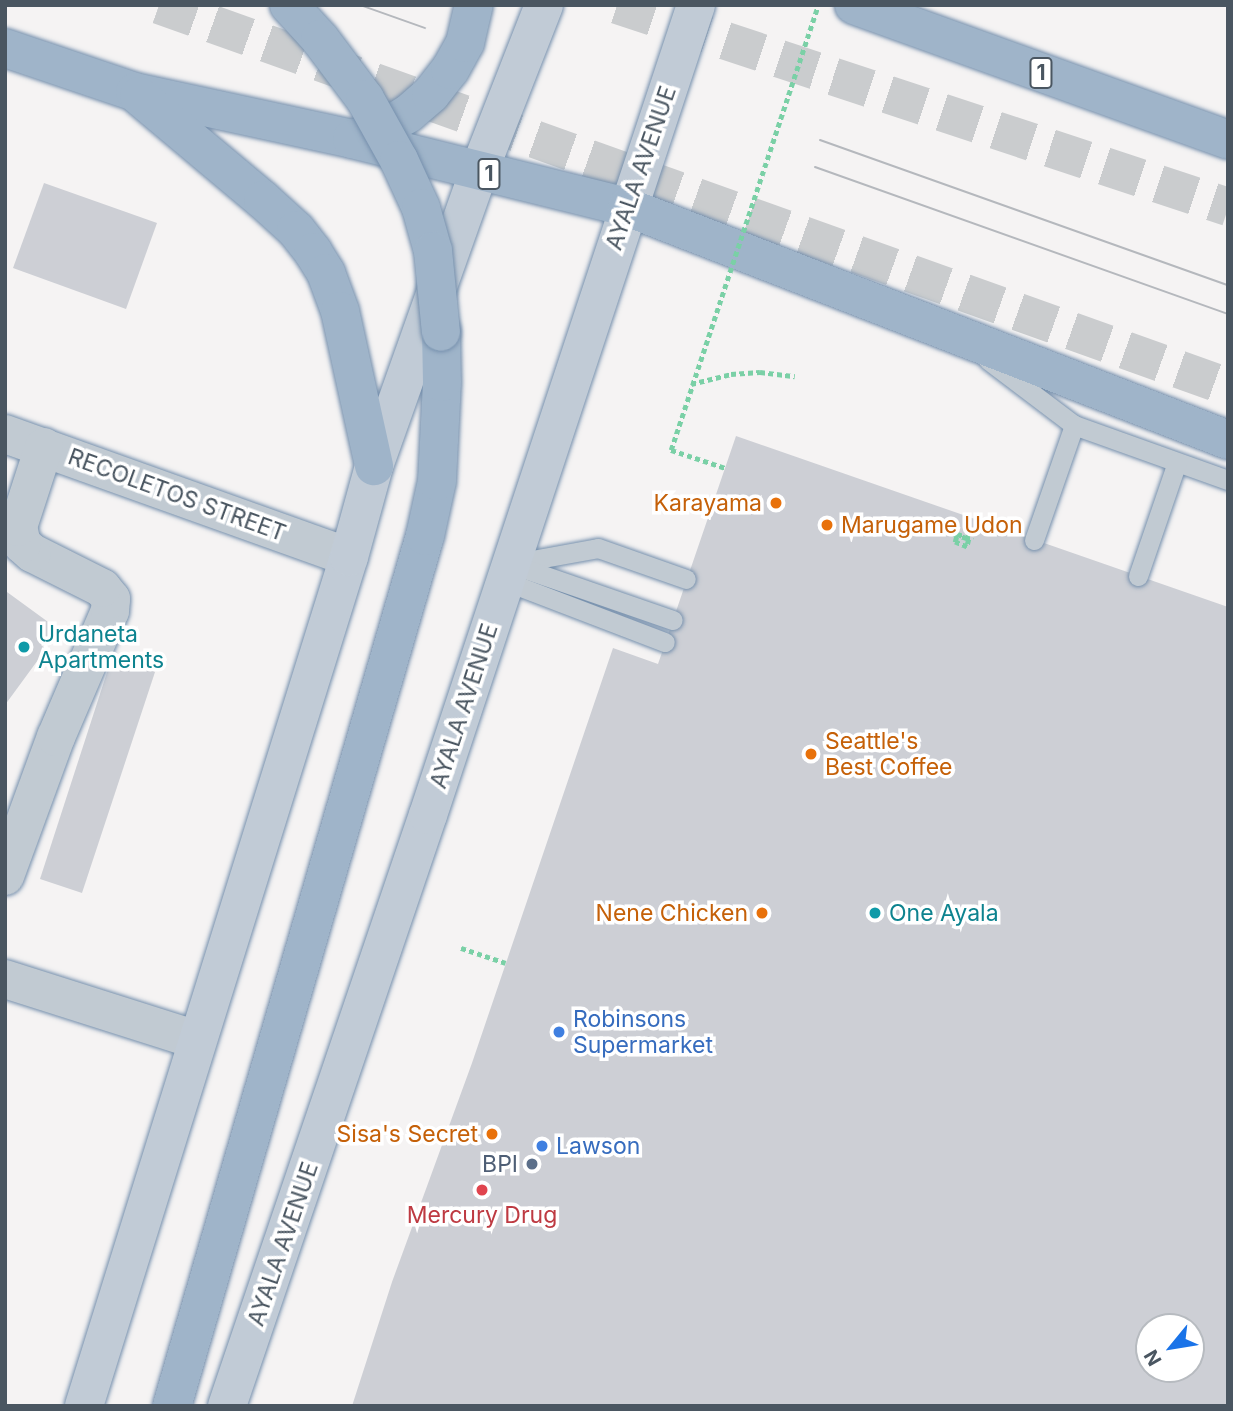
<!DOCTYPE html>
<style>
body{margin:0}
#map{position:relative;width:1233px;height:1411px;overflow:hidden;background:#f5f3f3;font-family:Inter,sans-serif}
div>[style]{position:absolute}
.building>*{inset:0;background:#cdcfd5}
.trunk-tunnel>*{height:38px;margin-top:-19px;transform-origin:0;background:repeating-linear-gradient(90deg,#caccce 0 38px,transparent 0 57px)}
.path>*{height:4.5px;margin-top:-2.25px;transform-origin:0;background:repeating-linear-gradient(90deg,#7ad0a6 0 5px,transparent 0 8.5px)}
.roads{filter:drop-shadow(0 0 2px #7690ad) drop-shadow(0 0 2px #7690ad)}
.service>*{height:19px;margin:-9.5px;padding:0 9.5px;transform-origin:9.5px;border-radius:9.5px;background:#c1cad2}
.minor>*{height:38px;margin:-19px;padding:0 19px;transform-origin:19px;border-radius:19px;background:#c1cad2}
.secondary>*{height:38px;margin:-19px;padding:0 19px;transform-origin:19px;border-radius:19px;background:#c1cbd6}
.trunk>*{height:38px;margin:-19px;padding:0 19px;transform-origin:19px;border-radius:19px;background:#9fb4c9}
.tram>*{height:2px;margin:-1px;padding:0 1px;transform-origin:1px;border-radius:1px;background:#b5b8bd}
.path-bridge>*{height:4.5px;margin-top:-2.25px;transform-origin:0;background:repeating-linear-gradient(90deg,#7ad0a6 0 5px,transparent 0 8.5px)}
.bridges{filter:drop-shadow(0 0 2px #7690ad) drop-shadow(0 0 2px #7690ad)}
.trunk-bridge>*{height:38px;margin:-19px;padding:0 19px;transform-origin:19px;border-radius:19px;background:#9fb4c9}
.dots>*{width:19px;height:19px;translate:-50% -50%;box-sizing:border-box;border:4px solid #fff;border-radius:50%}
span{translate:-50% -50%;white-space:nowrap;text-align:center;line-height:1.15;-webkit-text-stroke:7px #fff;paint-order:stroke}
.shield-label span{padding:2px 5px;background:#fff;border:2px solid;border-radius:5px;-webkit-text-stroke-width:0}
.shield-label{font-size:21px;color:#4a5661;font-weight:700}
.street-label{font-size:23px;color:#4a5661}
.food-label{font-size:23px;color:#c56008}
.right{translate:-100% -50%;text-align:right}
.left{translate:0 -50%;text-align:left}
.culture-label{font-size:23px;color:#0d838f}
.shop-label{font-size:23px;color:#366cbe}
.service-label{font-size:23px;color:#4e5e75}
.health-label{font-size:23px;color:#be3a42}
.frame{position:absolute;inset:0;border:7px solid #4a5661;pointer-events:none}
.north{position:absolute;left:1135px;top:1313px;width:70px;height:70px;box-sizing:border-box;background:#fff;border:2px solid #b7bbc0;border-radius:50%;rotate:240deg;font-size:19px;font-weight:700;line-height:28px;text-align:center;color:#4a5661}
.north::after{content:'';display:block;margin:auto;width:24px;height:32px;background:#1a73e8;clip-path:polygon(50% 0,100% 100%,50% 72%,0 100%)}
</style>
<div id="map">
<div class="building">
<i style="clip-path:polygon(44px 183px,157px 223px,126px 309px,13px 268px)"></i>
<i style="clip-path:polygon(evenodd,736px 436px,1228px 607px,1228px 1406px,352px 1406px,392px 1282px,472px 1063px,613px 648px,658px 664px,736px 436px,1149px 1327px,1191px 1327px,1191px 1369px,1149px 1369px,1149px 1327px)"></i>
<i style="clip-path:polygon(7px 592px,55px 627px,41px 645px,46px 649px,5px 705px)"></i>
<i style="clip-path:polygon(112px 657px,155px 672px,82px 893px,40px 879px)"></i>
</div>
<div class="trunk-tunnel">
<i style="left:159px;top:5px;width:1135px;rotate:19.66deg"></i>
<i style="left:617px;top:5px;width:644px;rotate:18.29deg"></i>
</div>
<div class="path">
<i style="left:691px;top:384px;width:41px;rotate:-14deg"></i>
<i style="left:731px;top:374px;width:29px;rotate:-4deg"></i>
<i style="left:760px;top:372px;width:35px;rotate:7deg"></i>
<i style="left:671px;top:450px;width:57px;rotate:18.4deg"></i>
<i style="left:954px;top:534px;width:16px;rotate:18deg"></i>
<i style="left:969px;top:539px;width:8px;rotate:104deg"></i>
<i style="left:967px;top:547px;width:13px;rotate:-157deg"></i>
<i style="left:955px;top:542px;width:8px;rotate:-76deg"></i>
<i style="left:957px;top:534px;width:17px;rotate:17deg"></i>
<i style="left:461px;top:948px;width:47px;rotate:18.4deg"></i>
</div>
<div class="roads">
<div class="service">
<i style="left:988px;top:360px;width:108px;rotate:37.1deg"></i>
<i style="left:1074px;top:425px;width:164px;rotate:19.7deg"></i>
<i style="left:1034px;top:540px;width:122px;rotate:-70.8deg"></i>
<i style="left:510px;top:564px;width:89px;rotate:-10.3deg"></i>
<i style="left:598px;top:548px;width:93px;rotate:19.4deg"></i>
<i style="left:511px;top:564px;width:171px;rotate:19.1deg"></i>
<i style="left:1138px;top:576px;width:120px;rotate:-71.1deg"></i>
<i style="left:505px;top:581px;width:171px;rotate:20.9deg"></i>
</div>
<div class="minor">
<i style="left:5px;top:434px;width:365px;rotate:19.7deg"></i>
<i style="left:5px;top:876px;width:148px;rotate:-69.9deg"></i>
<i style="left:56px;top:737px;width:137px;rotate:-66.8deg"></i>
<i style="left:110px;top:611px;width:12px;rotate:-85deg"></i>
<i style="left:111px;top:599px;width:14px;rotate:-129deg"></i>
<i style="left:102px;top:588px;width:78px;rotate:-153.4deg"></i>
<i style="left:32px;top:553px;width:13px;rotate:-138deg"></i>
<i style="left:22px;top:544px;width:17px;rotate:-103deg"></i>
<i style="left:18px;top:527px;width:84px;rotate:-72deg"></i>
<i style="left:5px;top:979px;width:201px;rotate:17.6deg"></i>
</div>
<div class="secondary">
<i style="left:84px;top:1406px;width:889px;rotate:-72.67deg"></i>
<i style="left:349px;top:557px;width:94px;rotate:-74.6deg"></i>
<i style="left:374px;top:466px;width:313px;rotate:-70.4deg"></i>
<i style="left:479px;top:171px;width:178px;rotate:-68.6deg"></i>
<i style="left:227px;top:1406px;width:624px;rotate:-71.22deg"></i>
<i style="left:428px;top:815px;width:853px;rotate:-71.69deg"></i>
</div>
<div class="trunk">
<i style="left:854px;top:5px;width:398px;rotate:19.8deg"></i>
<i style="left:5px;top:48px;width:137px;rotate:18.7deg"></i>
<i style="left:135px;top:92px;width:222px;rotate:12.2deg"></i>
<i style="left:352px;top:139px;width:283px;rotate:13.9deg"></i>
<i style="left:627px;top:207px;width:645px;rotate:21.19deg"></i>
<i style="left:139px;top:96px;width:162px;rotate:40deg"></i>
<i style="left:263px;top:200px;width:45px;rotate:42.3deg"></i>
<i style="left:296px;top:230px;width:28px;rotate:52deg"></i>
<i style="left:313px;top:252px;width:25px;rotate:58deg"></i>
<i style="left:326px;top:273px;width:40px;rotate:69.8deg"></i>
<i style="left:340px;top:311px;width:159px;rotate:77.6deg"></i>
<i style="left:352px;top:139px;width:30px;rotate:-17deg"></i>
<i style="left:381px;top:130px;width:31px;rotate:-31deg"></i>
<i style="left:408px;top:114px;width:30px;rotate:-41deg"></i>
<i style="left:431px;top:94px;width:31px;rotate:-52deg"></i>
<i style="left:450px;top:70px;width:31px;rotate:-61deg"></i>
<i style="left:465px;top:43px;width:39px;rotate:-77deg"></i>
<i style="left:172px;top:1406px;width:906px;rotate:-73.79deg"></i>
<i style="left:425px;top:536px;width:56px;rotate:-77.7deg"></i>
<i style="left:437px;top:481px;width:99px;rotate:-87.1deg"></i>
<i style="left:442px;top:382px;width:50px;rotate:-91.1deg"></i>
</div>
</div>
<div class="tram">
<i style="left:360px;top:5px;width:69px;rotate:19.5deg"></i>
<i style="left:820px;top:140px;width:433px;rotate:19.6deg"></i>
<i style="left:815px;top:167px;width:438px;rotate:19.6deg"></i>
</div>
<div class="path-bridge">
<i style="left:671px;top:450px;width:469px;rotate:-71.7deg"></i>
</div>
<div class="bridges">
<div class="trunk-bridge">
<i style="left:289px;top:5px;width:46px;rotate:47.6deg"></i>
<i style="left:320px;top:39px;width:75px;rotate:53.1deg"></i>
<i style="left:365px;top:99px;width:70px;rotate:60.9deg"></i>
<i style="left:399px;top:160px;width:53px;rotate:65.4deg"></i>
<i style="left:421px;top:208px;width:45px;rotate:74.4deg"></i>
<i style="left:433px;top:251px;width:81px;rotate:84.4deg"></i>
</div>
</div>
<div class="dots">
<i style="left:776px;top:503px;background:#e8710a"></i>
<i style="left:827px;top:525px;background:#e8710a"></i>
<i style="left:24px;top:647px;background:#0f9aa8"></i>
<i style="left:811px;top:754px;background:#e8710a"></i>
<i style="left:762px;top:913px;background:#e8710a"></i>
<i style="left:875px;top:913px;background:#0f9aa8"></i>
<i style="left:559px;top:1032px;background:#3f7fe0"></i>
<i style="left:492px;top:1134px;background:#e8710a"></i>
<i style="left:542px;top:1146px;background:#3f7fe0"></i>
<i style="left:532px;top:1164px;background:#5c6f8a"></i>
<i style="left:482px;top:1190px;background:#e0444e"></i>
</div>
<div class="shield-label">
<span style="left:1041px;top:73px">1</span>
<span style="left:489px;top:174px">1</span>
</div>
<div class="street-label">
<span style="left:641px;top:168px;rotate:-71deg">AYALA AVENUE</span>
<span style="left:177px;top:495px;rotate:20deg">RECOLETOS STREET</span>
<span style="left:464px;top:706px;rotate:-72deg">AYALA AVENUE</span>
<span style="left:283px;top:1244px;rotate:-71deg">AYALA AVENUE</span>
</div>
<div class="food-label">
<span class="right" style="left:762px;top:503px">Karayama</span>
<span class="left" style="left:841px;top:525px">Marugame Udon</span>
<span class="left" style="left:825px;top:754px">Seattle's<br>Best Coffee</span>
<span class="right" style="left:748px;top:913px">Nene Chicken</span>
<span class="right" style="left:478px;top:1134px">Sisa's Secret</span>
</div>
<div class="culture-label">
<span class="left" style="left:38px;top:647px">Urdaneta<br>Apartments</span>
<span class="left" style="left:889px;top:913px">One Ayala</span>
</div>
<div class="shop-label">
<span class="left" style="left:573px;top:1032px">Robinsons<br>Supermarket</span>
<span class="left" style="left:556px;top:1146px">Lawson</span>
</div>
<div class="service-label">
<span class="right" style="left:518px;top:1164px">BPI</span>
</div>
<div class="health-label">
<span style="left:482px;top:1215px">Mercury Drug</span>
</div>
<div class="frame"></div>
<div class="north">N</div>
</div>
